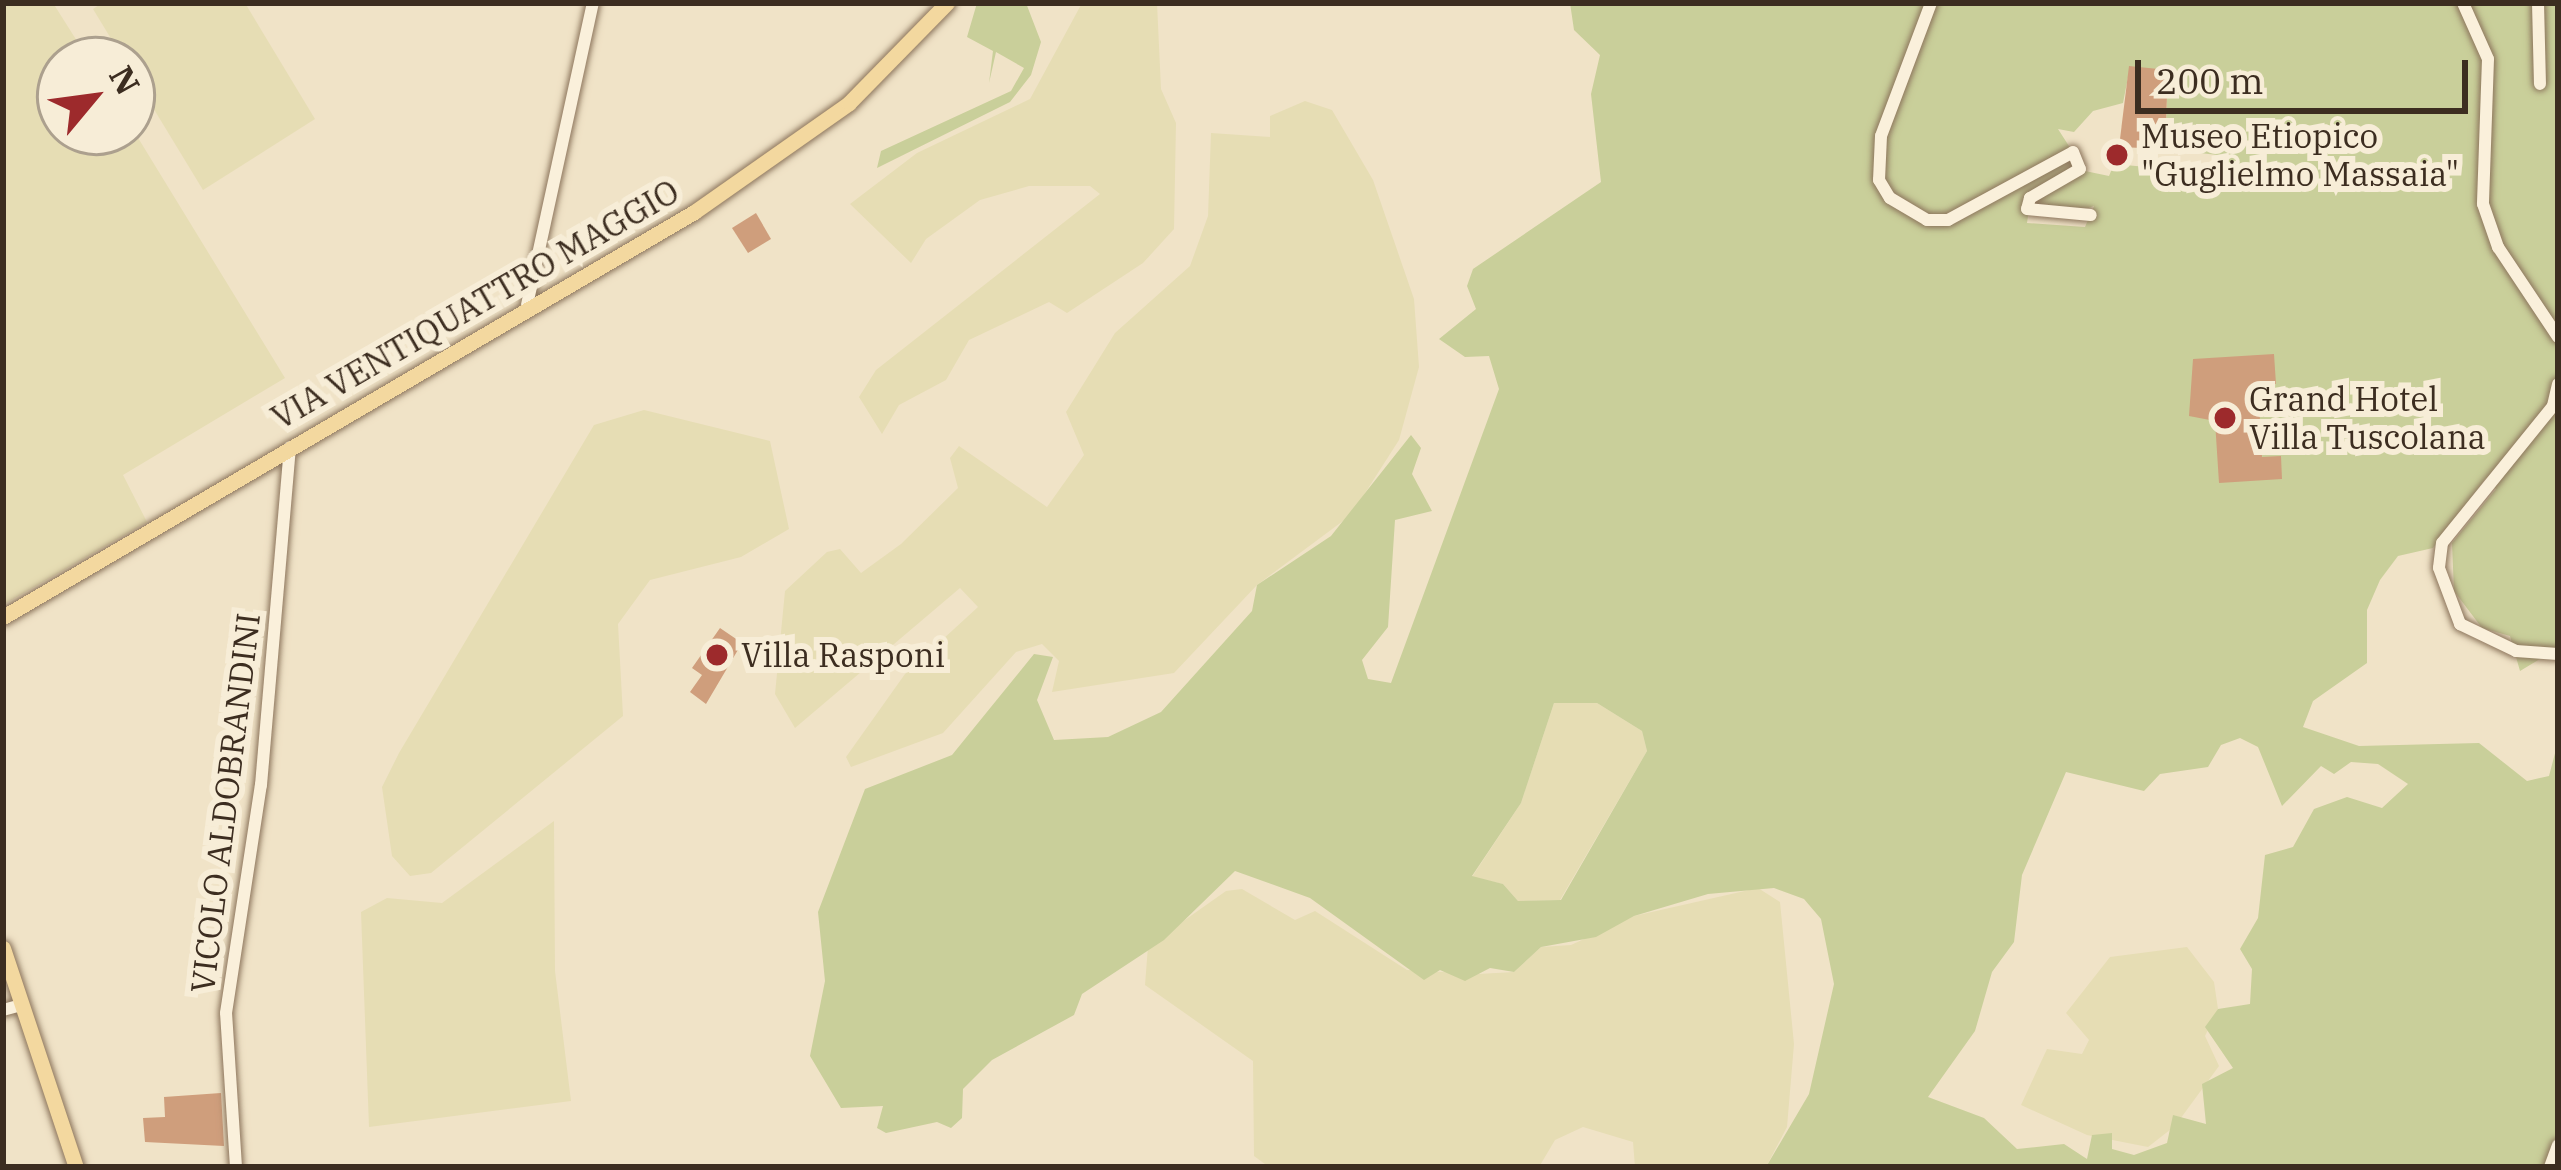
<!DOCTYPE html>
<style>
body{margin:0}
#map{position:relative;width:2561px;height:1170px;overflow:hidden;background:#f0e3c7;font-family:"IBM Plex Serif",serif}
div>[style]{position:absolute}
.farmland>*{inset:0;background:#e6ddb4}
.green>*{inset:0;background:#c9cf9a}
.building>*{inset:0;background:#cf9e7c}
.roads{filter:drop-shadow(0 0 3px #8c755c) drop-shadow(0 0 3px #8c755c)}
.minor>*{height:12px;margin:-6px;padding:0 6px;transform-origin:6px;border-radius:6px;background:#faf0db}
.major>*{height:15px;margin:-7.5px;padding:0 7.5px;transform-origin:7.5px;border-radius:7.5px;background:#f3d89f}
.dots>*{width:33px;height:33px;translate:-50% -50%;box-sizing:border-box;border:6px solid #f7edd7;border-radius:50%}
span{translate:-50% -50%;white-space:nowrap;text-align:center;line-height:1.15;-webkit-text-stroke:12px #f7edd7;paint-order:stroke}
.poi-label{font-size:33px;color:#3c2d20}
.left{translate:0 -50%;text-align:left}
.street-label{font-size:33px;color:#3c2d20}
.frame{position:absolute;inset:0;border:6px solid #3c2d20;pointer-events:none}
.north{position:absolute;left:36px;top:36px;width:120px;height:120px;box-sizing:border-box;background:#f7edd7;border:3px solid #aca08e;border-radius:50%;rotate:61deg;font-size:33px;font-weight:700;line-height:48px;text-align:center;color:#3c2d20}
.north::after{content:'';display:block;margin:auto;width:42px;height:54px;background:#9d2a2c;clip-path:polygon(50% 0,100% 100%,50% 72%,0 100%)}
.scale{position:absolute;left:2135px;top:60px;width:333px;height:54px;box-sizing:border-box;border:6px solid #3c2d20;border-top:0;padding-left:15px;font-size:36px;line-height:42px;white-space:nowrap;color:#3c2d20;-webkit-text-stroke:9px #f7edd7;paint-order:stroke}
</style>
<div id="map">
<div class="farmland">
<i style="clip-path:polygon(3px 3px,53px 3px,89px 60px,60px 60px,60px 132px,132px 128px,285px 378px,123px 475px,147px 522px,3px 605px)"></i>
<i style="clip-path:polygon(102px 3px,245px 3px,315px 119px,203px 190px,93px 9px)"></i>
<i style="clip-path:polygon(1082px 3px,1157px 3px,1161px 89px,1176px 123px,1174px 229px,1143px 263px,1067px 313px,1049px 302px,969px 340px,946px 380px,899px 405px,882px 434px,859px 397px,876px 370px,1100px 194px,1090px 186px,1029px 186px,980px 200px,926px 239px,911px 263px,850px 204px,917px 153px,1030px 99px)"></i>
<i style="clip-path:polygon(1305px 101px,1332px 110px,1373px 180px,1414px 299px,1419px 367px,1399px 440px,1351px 515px,1257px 585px,1174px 673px,1052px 692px,1059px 661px,1042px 644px,1016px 652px,943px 733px,851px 767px,846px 757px,905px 674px,978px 607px,960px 588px,795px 728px,775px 694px,785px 591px,827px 552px,840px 549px,861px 573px,901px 544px,958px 488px,950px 458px,959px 446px,1047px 507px,1084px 455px,1066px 412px,1115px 333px,1190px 266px,1208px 216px,1211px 133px,1270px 137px,1270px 116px)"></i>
<i style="clip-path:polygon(644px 410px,770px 441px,789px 529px,741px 557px,650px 580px,618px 624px,623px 716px,431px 873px,410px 876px,392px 856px,382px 787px,399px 753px,594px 425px)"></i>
<i style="clip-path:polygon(1554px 703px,1597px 703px,1642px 731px,1647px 751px,1560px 900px,1518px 901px,1503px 884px,1472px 877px,1521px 803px)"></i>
<i style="clip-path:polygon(554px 821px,555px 971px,571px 1101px,369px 1127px,361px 912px,387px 898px,442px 903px)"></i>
<i style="clip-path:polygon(1758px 888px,1780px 902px,1794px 1044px,1787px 1127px,1766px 1167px,1635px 1167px,1633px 1142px,1583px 1127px,1555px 1140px,1539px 1167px,1269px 1167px,1254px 1156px,1253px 1061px,1145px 985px,1148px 946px,1226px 891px,1242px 889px,1295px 920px,1315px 911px,1407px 970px,1478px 974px,1514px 972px,1541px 947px,1571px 945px,1634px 916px)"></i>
<i style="clip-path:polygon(2187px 947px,2214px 982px,2218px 1009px,2205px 1036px,2219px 1066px,2175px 1126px,2148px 1147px,2087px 1135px,2021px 1105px,2047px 1049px,2082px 1054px,2089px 1040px,2066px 1013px,2110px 957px)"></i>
</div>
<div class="green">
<i style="clip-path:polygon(977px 3px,1026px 3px,1041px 42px,1031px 75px,1010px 102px,877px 168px,881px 151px,1011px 91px,1024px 68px,996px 52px,989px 83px,993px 51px,967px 37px)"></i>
<i style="clip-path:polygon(evenodd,1570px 3px,2558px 3px,2558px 648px,2520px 671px,2510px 636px,2482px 628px,2454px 591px,2452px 543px,2496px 489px,2486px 478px,2433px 548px,2398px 556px,2380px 580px,2367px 610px,2367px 663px,2313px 701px,2303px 727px,2359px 746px,2479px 743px,2527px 781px,2549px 776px,2558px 742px,2558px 1167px,1766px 1167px,1809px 1094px,1834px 984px,1821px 919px,1804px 899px,1774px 888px,1708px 894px,1634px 916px,1596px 937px,1541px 947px,1514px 972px,1490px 968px,1465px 981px,1440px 970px,1424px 980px,1310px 898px,1235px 871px,1164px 940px,1082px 994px,1074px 1015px,992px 1060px,963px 1089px,962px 1118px,951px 1128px,937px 1122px,886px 1133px,877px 1128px,883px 1106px,841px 1108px,810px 1056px,825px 981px,818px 912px,865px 789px,952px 755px,1034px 654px,1053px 657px,1037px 700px,1054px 740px,1108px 737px,1161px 712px,1252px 611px,1257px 585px,1331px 536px,1411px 435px,1421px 448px,1412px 474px,1432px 511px,1395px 520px,1388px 627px,1362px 660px,1368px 679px,1391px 683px,1499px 389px,1489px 356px,1465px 357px,1439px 339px,1476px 309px,1467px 286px,1473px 269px,1601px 182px,1591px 94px,1600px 55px,1574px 30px,1570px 3px,2130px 67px,2168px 71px,2165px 149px,2226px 156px,2224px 174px,2114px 164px,2109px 176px,2085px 171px,2058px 129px,2074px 132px,2093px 111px,2123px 103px,2130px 67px,1570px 3px,2030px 203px,2086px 209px,2094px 206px,2085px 227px,2027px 223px,2030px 203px,1570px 3px,1554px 703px,1597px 703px,1642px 731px,1647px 751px,1561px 900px,1518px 901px,1503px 884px,1472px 876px,1521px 803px,1554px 703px,1570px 3px,2240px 738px,2258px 747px,2282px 806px,2321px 766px,2334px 774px,2351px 762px,2378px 764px,2408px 784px,2382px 808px,2347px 797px,2314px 809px,2293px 847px,2265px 855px,2258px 918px,2240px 949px,2252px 969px,2250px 1004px,2218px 1009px,2205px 1027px,2233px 1068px,2202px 1084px,2206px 1124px,2173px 1115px,2167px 1143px,2134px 1155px,2112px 1149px,2112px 1133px,2092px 1135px,2087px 1159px,2064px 1144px,2017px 1149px,1984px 1118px,1928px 1097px,1975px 1031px,1992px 972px,2014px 942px,2022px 875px,2066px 772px,2144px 791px,2160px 774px,2208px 767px,2221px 745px,2240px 738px)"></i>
</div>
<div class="building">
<i style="clip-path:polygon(2129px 66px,2168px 70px,2165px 149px,2119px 147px)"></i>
<i style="clip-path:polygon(756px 213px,771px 239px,748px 253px,732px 228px)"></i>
<i style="clip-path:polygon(2274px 354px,2276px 384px,2258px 385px,2262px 457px,2281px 456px,2282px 479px,2219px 483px,2215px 421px,2189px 416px,2193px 359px)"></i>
<i style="clip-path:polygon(720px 628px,742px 643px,706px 704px,690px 692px,702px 675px,692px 668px)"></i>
<i style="clip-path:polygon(221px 1093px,224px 1146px,145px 1142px,143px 1118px,165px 1117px,164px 1097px)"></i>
</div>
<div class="roads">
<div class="minor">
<i style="left:1931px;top:3px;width:142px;rotate:110.6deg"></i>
<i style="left:1881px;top:136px;width:44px;rotate:92.6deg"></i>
<i style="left:1879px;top:180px;width:21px;rotate:59deg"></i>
<i style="left:1890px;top:198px;width:43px;rotate:30.7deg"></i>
<i style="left:1927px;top:220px;width:21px"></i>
<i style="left:1948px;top:220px;width:142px;rotate:-28.5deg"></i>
<i style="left:2073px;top:152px;width:18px;rotate:68deg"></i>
<i style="left:2080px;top:169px;width:58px;rotate:149.9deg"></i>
<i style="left:2030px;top:198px;width:11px;rotate:105deg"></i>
<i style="left:2027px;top:209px;width:64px;rotate:5.4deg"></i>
<i style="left:2463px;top:3px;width:61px;rotate:65.9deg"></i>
<i style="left:2488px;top:59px;width:145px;rotate:92deg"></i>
<i style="left:2483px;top:204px;width:46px;rotate:70.8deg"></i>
<i style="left:2498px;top:247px;width:108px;rotate:56.3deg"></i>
<i style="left:2538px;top:3px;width:81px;rotate:88.6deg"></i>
<i style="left:527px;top:305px;width:309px;rotate:-77.7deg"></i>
<i style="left:2558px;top:384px;width:23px;rotate:103deg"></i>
<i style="left:2553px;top:406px;width:176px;rotate:129deg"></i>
<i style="left:2442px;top:543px;width:25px;rotate:97deg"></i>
<i style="left:2439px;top:568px;width:60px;rotate:69.4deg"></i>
<i style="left:2460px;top:624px;width:62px;rotate:25.7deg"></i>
<i style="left:2516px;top:651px;width:42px;rotate:4.1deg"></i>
<i style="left:3px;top:1010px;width:20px;rotate:-15deg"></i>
<i style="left:236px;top:1167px;width:154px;rotate:-93.7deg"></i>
<i style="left:226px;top:1013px;width:231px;rotate:-81.3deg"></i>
<i style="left:261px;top:785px;width:339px;rotate:-85.1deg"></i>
<i style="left:2550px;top:1167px;width:23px;rotate:-70deg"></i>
</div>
<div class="major">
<i style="left:3px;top:617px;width:801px;rotate:-30.37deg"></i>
<i style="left:694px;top:212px;width:189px;rotate:-35.1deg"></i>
<i style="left:849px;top:103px;width:140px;rotate:-45.6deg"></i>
<i style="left:3px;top:948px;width:231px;rotate:71.6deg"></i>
</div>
</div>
<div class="dots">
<i style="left:2117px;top:155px;background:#9d2a2c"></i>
<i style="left:2225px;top:418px;background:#9d2a2c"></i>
<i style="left:717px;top:655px;background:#9d2a2c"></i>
</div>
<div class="poi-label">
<span class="left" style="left:2141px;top:155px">Museo Etiopico<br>"Guglielmo Massaia"</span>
<span class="left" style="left:2249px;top:418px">Grand Hotel<br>Villa Tuscolana</span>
<span class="left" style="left:741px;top:655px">Villa Rasponi</span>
</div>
<div class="street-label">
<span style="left:475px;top:304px;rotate:-30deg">VIA VENTIQUATTRO MAGGIO</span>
<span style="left:225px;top:803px;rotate:-83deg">VICOLO ALDOBRANDINI</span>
</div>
<div class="frame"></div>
<div class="north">N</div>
<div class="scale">200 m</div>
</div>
